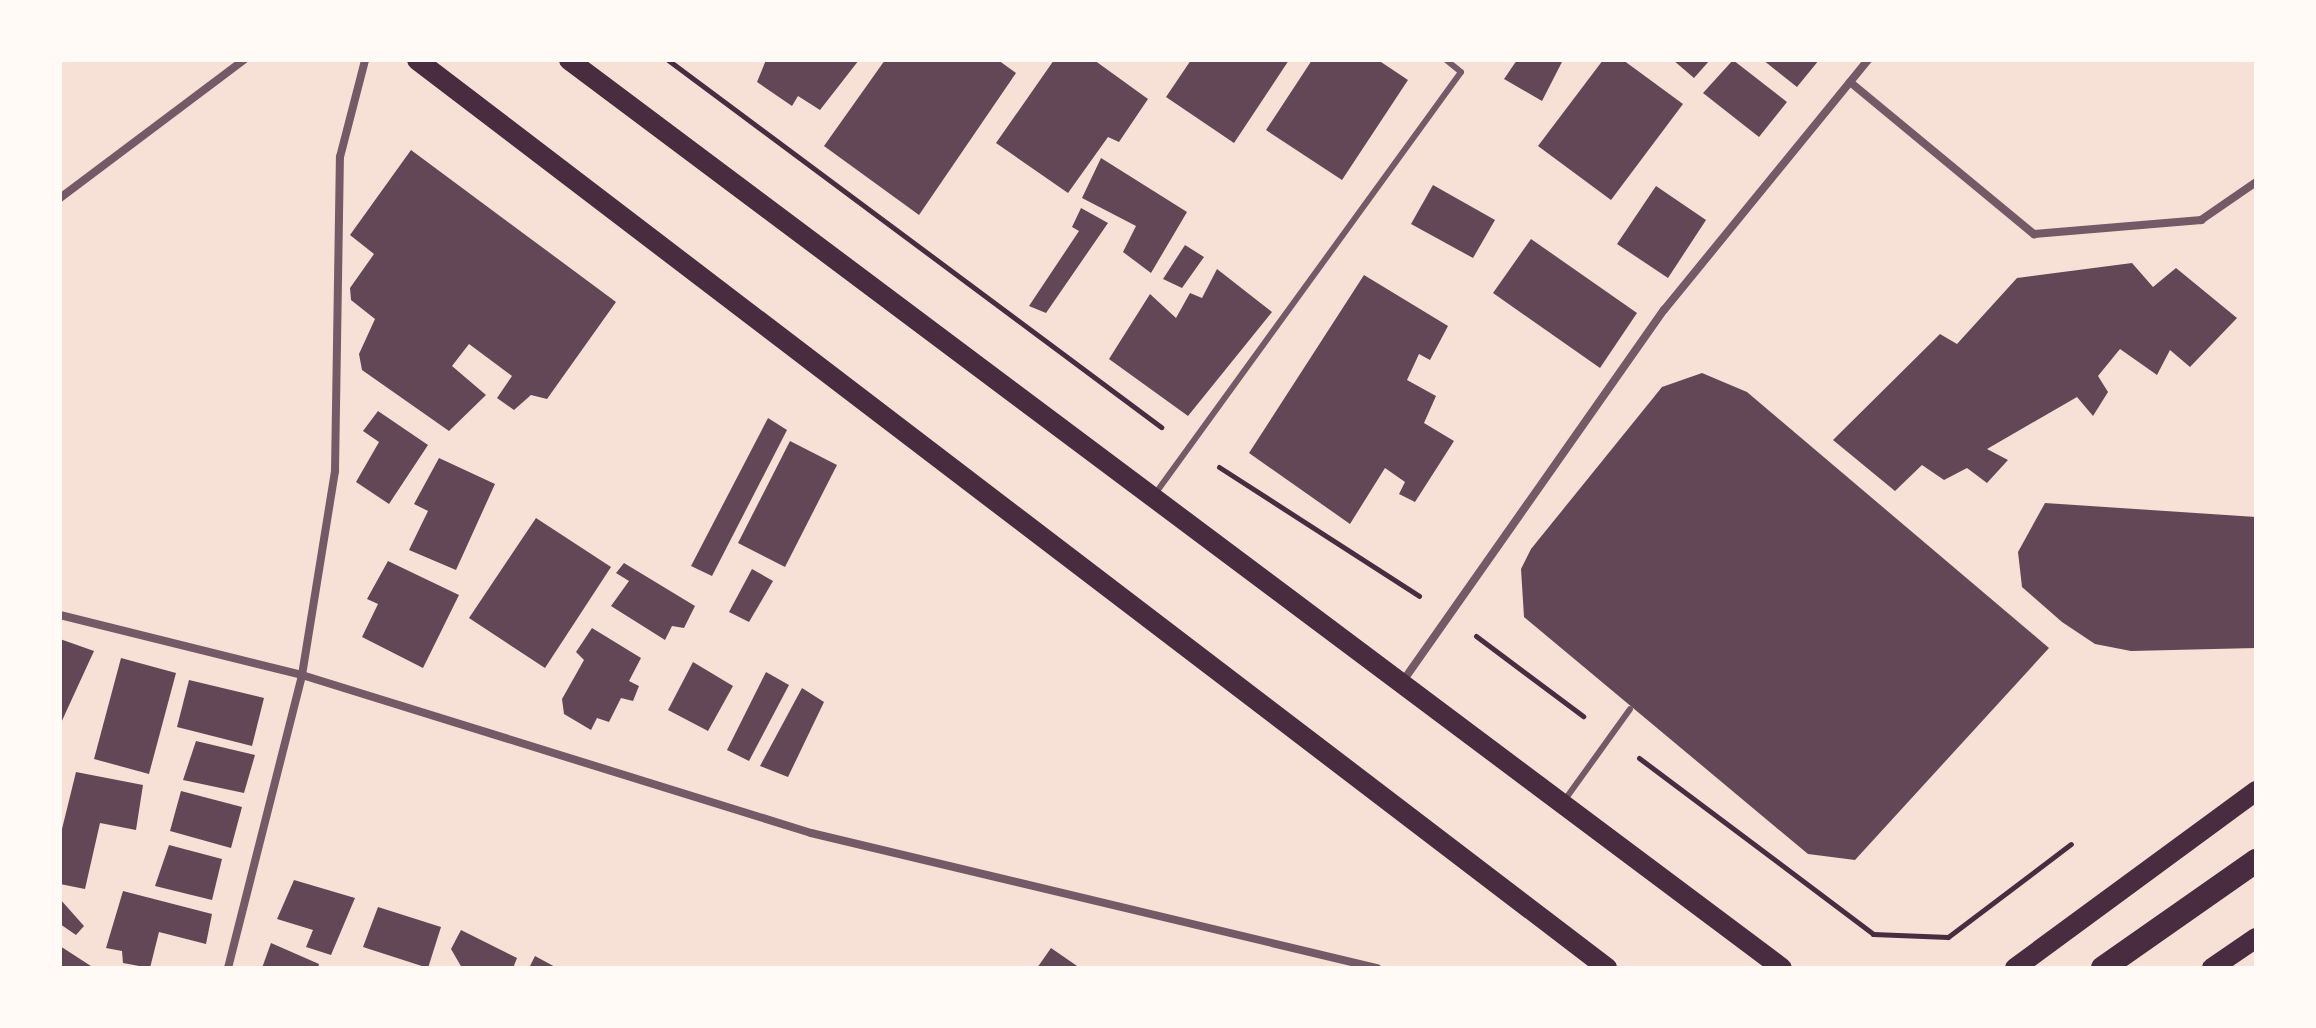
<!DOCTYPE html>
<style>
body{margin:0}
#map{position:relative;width:2316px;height:1028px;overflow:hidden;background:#f7e1d7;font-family:Helvetica,sans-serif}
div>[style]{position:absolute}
.building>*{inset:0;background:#644757}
.path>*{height:5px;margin:-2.5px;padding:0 2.5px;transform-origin:2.5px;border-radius:2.5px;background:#4a2c40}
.service>*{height:6px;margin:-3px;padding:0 3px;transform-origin:3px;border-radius:3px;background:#755966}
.minor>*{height:8px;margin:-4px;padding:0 4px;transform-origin:4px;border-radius:4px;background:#755966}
.primary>*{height:20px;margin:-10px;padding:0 10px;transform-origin:10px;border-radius:10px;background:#4a2c40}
.motorway>*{height:24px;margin:-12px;padding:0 12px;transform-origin:12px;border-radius:12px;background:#4a2c40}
span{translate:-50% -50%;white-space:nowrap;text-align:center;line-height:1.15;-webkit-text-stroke:7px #fffaf5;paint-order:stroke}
.frame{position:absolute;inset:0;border:62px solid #fffaf5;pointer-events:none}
</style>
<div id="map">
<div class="building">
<i style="clip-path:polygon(766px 60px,859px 60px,820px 110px,798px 96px,792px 106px,757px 82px)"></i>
<i style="clip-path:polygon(885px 60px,998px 60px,1016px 73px,919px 215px,824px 146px)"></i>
<i style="clip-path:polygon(1054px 60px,1094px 60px,1148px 99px,1119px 142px,1108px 137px,1068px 193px,996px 143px)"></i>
<i style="clip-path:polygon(1191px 60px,1289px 60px,1234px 143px,1166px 97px)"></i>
<i style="clip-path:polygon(1312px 60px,1378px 60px,1408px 80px,1342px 180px,1266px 130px)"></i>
<i style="clip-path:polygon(1517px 60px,1563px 60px,1542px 101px,1504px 79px)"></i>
<i style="clip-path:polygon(1603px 60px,1623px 60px,1683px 104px,1611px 200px,1538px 146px)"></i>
<i style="clip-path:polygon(1673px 60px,1710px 60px,1694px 78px)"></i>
<i style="clip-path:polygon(1733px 60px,1787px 102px,1759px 137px,1703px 93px)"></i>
<i style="clip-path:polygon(1763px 60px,1819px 60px,1797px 87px)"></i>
<i style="clip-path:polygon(411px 150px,616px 302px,547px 399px,531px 395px,514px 410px,497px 398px,512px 376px,469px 344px,452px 366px,486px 395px,449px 431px,362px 370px,359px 354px,375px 319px,351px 300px,350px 288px,374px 254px,350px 235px)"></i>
<i style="clip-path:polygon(1101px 158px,1187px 212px,1151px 273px,1123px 252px,1136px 226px,1082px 198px)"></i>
<i style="clip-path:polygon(1433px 185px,1495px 220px,1473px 258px,1411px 224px)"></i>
<i style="clip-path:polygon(1656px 186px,1706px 220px,1668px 278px,1617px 244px)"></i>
<i style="clip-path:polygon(1081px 208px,1108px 223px,1046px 313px,1029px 306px,1079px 231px,1072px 227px)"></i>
<i style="clip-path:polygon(1531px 239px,1637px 313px,1600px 368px,1493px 293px)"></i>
<i style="clip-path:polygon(1185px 245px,1204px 257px,1182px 288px,1163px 279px)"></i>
<i style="clip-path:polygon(2132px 263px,2153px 287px,2176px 268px,2237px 318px,2190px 367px,2170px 350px,2157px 375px,2120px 349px,2098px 376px,2108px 392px,2093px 416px,2077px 397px,1987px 449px,2008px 460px,1987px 483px,1967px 468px,1944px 480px,1922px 465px,1895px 491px,1833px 440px,1940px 334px,1957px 344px,2017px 278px)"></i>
<i style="clip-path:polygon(1217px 269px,1272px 312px,1188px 416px,1109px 359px,1150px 294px,1176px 318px,1190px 293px,1202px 298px)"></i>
<i style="clip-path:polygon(1364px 275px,1448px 326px,1430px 360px,1419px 354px,1407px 380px,1436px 396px,1424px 423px,1454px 441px,1415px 502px,1399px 494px,1405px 482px,1385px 468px,1350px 524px,1249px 453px)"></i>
<i style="clip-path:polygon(1702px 373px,1747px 392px,2049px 648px,1855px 860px,1808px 854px,1524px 617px,1521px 569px,1531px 549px,1662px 387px)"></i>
<i style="clip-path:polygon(378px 411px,428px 445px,389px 504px,356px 482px,379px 442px,363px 431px)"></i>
<i style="clip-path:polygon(768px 418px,787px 430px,712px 576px,691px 566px)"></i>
<i style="clip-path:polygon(790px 441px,837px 465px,785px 567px,738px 543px)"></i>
<i style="clip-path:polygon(439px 458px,495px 484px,456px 570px,409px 550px,428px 511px,414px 504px)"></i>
<i style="clip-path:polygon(2045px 503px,2256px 517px,2256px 648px,2131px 651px,2095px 644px,2062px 622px,2022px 587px,2018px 552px)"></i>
<i style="clip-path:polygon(536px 518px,611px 567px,545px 668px,469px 618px)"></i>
<i style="clip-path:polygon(388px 561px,459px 595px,423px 668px,362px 637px,378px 604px,367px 599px)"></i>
<i style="clip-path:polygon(624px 563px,695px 606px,684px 628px,672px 626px,665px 640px,611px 606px,629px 581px,616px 573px)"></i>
<i style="clip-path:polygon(752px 569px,773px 581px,749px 622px,729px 612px)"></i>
<i style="clip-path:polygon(592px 628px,641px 658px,629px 681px,639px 686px,633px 701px,621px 698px,609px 722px,597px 718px,591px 730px,564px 714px,562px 699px,584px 660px,576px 652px)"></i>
<i style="clip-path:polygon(60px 639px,94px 651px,60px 725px)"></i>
<i style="clip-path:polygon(121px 658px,176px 673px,149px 774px,94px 759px)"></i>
<i style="clip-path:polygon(693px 662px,733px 686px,708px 731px,668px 710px)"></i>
<i style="clip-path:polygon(766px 672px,789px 685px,749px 761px,727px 750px)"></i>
<i style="clip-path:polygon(189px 680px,264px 698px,252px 746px,177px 727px)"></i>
<i style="clip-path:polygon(802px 688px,824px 702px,788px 777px,760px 766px)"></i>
<i style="clip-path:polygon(196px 741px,255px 755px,244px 793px,183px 780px)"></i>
<i style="clip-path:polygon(76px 772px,143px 785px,136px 830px,100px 823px,85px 889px,60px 884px,60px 837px)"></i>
<i style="clip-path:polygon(181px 791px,242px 807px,231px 848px,170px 831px)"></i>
<i style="clip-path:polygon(169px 845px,222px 859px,212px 900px,155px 886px)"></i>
<i style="clip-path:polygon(294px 880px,355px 898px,331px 955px,306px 947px,313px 930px,277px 919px)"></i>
<i style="clip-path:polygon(123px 891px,212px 914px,206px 944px,159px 932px,150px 968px,123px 963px,122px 951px,106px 948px)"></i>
<i style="clip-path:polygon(60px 899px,84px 926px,76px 935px,60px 924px)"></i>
<i style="clip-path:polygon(378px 907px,441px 927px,428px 968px,363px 947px)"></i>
<i style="clip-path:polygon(461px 930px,517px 958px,513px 968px,462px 968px,451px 949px)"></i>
<i style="clip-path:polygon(271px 943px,319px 964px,318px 968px,262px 968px)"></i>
<i style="clip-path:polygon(60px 946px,94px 968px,60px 968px)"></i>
<i style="clip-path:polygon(1051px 948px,1080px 968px,1037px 968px)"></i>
<i style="clip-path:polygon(535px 956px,557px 968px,529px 968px)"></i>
</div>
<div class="path">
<i style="left:668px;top:60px;width:615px;rotate:36.66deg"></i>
<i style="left:1219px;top:467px;width:238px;rotate:32.8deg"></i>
<i style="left:1476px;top:636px;width:134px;rotate:36.8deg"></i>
<i style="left:1639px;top:758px;width:293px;rotate:36.9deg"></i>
<i style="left:1873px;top:934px;width:75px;rotate:2.3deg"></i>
<i style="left:1948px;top:937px;width:154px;rotate:-37.1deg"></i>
</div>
<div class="service">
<i style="left:1155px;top:494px;width:521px;rotate:-54.05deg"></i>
<i style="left:1461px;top:72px;width:19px;rotate:-141deg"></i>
<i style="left:1564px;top:801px;width:113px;rotate:-54.3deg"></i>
</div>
<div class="minor">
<i style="left:1850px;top:82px;width:239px;rotate:39.6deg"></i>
<i style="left:2034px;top:234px;width:168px;rotate:-4.8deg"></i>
<i style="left:2201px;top:220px;width:67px;rotate:-34.6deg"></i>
<i style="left:60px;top:198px;width:230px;rotate:-36.9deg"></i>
<i style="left:60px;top:615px;width:249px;rotate:13.9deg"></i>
<i style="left:302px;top:675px;width:533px;rotate:17.24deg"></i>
<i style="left:811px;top:833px;width:582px;rotate:13.42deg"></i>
<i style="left:1403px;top:681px;width:454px;rotate:-54.9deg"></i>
<i style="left:1664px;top:310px;width:323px;rotate:-50.8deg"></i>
<i style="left:228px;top:968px;width:302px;rotate:-75.8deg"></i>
<i style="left:302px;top:675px;width:207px;rotate:-80.8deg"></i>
<i style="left:335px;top:471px;width:314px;rotate:-89.1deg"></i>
<i style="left:340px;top:157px;width:100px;rotate:-75.5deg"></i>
</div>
<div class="primary">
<i style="left:417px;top:60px;width:1497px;rotate:37.34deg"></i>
<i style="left:569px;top:60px;width:1515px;rotate:36.82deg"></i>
<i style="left:2015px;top:968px;width:299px;rotate:-36.3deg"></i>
<i style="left:2212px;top:968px;width:53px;rotate:-34.3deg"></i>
</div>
<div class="motorway">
<i style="left:2103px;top:968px;width:187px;rotate:-35deg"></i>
</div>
<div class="frame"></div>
</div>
